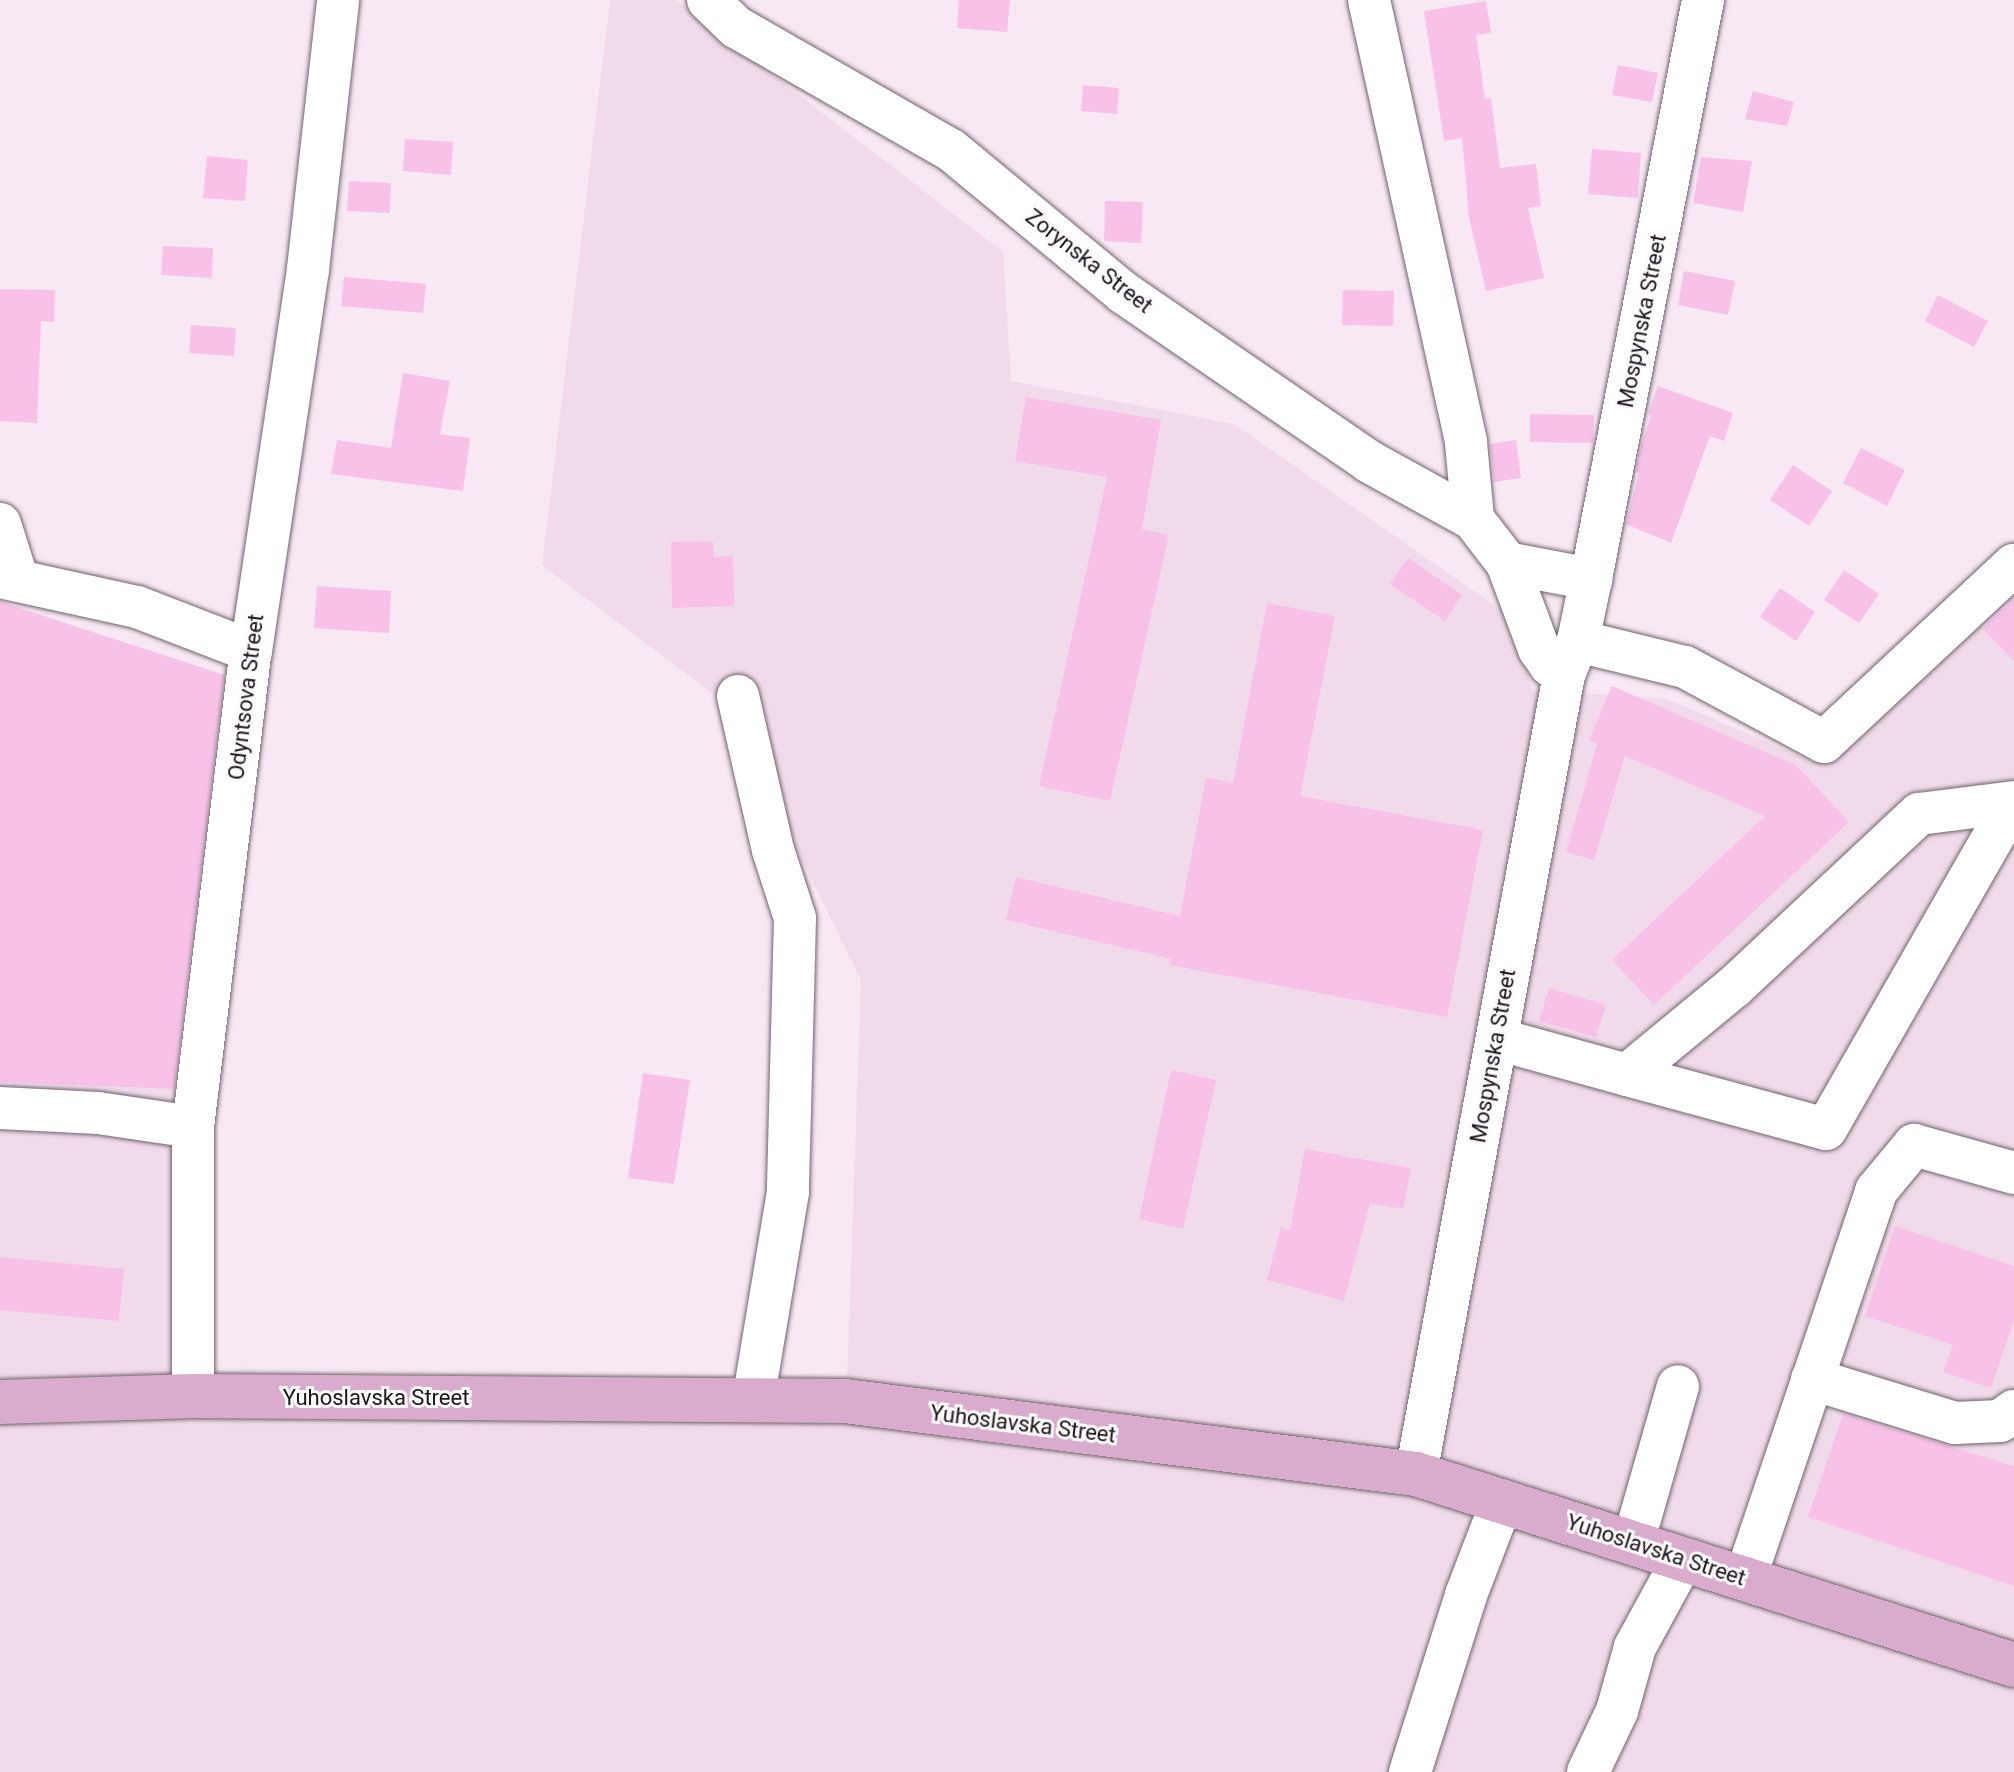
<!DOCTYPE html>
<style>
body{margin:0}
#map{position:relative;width:2014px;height:1772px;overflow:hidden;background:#f8e8f3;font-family:Roboto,sans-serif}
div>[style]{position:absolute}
.built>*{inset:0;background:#f1dbea}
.building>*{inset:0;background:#f8c1e8}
.roads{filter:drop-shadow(0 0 2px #71646d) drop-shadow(0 0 2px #71646d)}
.minor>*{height:42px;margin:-21px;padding:0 21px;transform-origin:21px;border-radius:21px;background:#fff}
.major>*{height:44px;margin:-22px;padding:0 22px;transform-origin:22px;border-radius:22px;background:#d9accd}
span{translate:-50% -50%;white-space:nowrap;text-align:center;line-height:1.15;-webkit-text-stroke:6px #fdfafc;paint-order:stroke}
.street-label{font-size:22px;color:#1b1619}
</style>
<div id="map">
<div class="built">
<i style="clip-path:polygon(610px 0,676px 0,1003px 252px,1011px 381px,1234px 424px,1514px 619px,1532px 690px,1667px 699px,1816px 763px,1885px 708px,2014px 592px,2014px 1646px,1420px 1456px,847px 1383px,861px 980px,724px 702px,542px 565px)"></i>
<i style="clip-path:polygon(0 601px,225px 675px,172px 1112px,173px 1379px,0 1384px)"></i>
<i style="clip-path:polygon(193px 1414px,844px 1419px,1412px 1491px,2014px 1683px,2014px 1772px,0 1772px,0 1419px)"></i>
</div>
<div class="building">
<i style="clip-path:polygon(959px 0,1010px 0,1007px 32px,957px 28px)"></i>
<i style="clip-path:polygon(1486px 1px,1491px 33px,1476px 35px,1485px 99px,1491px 98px,1500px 168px,1536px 164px,1541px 206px,1528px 208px,1544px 278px,1486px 291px,1469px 217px,1462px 138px,1444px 141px,1424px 11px)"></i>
<i style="clip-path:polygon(1618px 65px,1658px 73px,1652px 102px,1612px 95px)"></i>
<i style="clip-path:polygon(1083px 85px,1119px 88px,1117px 114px,1081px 111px)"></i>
<i style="clip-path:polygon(1753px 91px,1794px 102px,1787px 126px,1745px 119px)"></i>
<i style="clip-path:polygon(405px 139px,453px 142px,451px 175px,403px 171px)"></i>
<i style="clip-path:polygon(1592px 149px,1641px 153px,1638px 198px,1588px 194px)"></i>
<i style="clip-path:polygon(207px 156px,248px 160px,245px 201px,203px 198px)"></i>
<i style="clip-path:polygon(1701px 157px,1752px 161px,1743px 212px,1693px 203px)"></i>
<i style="clip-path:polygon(349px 181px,391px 183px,390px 213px,347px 211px)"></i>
<i style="clip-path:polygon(1105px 201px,1143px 202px,1141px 243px,1104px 241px)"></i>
<i style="clip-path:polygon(163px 246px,213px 248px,212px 278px,161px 275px)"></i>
<i style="clip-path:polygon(1684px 271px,1735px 281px,1728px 315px,1678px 305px)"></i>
<i style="clip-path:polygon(344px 277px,426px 284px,423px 313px,341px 306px)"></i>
<i style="clip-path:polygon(0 289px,55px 290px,54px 322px,41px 321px,37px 423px,0 421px)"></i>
<i style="clip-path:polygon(1343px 290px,1394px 291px,1393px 326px,1342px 325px)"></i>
<i style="clip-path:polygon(1938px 295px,1988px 321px,1974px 347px,1925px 321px)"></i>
<i style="clip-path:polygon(191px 325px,236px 328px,234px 356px,189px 353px)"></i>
<i style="clip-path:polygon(403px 373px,450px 381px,440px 434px,470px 438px,463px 491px,331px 474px,337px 440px,391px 448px)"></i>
<i style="clip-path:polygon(1658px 386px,1733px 413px,1724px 441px,1710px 436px,1671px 543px,1626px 524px,1639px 473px,1636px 472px,1641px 447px,1651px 415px,1648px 414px)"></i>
<i style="clip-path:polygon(1026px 397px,1161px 420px,1142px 529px,1169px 535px,1110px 801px,1039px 786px,1107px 477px,1015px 461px)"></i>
<i style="clip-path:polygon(1530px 414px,1594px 415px,1593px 443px,1530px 442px)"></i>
<i style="clip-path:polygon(1516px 440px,1521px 478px,1494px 482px,1490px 444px)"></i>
<i style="clip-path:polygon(1861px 448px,1905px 470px,1887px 506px,1843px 483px)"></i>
<i style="clip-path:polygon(1793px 465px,1832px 491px,1809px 526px,1770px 500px)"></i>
<i style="clip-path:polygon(713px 541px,714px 557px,733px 556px,734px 606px,672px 608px,671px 542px)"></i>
<i style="clip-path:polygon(1408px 558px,1462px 595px,1445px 621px,1390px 584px)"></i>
<i style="clip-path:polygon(1844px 570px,1879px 594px,1859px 623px,1824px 600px)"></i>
<i style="clip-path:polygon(317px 586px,391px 591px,389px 633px,314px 628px)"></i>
<i style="clip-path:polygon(1780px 588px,1815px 612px,1796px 641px,1760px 617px)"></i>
<i style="clip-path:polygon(2014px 599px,2014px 661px,1983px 629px)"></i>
<i style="clip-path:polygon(0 602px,224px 675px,174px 1089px,0 1082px)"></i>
<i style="clip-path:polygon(1267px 603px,1335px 616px,1300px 796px,1483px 830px,1447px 1017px,1170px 965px,1171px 959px,1006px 920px,1016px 877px,1180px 916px,1206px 778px,1233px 783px)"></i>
<i style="clip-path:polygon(1612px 686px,1796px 765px,1849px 822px,1654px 1005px,1612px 960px,1765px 816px,1625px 756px,1594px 860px,1566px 852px,1597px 744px,1589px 740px)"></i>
<i style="clip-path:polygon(1549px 988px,1606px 1005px,1596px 1037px,1539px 1021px)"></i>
<i style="clip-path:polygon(1171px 1070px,1216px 1080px,1183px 1229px,1139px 1219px)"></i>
<i style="clip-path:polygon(643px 1073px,690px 1080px,674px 1184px,628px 1178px)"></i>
<i style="clip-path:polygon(1305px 1149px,1411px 1168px,1403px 1209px,1370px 1203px,1344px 1301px,1267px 1280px,1281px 1227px,1290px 1230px)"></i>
<i style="clip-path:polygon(1895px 1226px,2014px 1266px,2014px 1320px,1991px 1388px,1943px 1372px,1953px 1345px,1865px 1316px)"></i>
<i style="clip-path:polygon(0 1257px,124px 1269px,119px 1321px,0 1310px)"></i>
<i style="clip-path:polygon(1843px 1414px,2014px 1466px,2014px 1586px,1808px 1517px)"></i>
</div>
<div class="roads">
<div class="minor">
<i style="left:708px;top:0;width:39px;rotate:44deg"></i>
<i style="left:736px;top:27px;width:248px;rotate:29.8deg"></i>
<i style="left:951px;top:150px;width:224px;rotate:39.6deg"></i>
<i style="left:1124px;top:293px;width:296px;rotate:34.5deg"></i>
<i style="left:1368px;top:461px;width:120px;rotate:28.9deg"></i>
<i style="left:1473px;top:519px;width:56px;rotate:52.3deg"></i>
<i style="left:1507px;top:563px;width:92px;rotate:69.6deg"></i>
<i style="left:1539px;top:649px;width:19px;rotate:55deg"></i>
<i style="left:1550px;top:665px;width:17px;rotate:36deg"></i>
<i style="left:1369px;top:0;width:453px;rotate:77.6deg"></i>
<i style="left:1466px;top:443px;width:76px;rotate:84.7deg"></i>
<i style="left:0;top:524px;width:57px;rotate:72.5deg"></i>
<i style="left:1507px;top:563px;width:86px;rotate:10.8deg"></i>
<i style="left:0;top:577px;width:140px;rotate:12.4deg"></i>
<i style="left:137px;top:607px;width:122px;rotate:21.1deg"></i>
<i style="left:1578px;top:641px;width:110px;rotate:13.7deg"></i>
<i style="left:1685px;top:667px;width:158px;rotate:28.3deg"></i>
<i style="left:1824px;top:742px;width:260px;rotate:-43deg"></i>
<i style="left:738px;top:696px;width:158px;rotate:77.2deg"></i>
<i style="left:773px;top:850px;width:71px;rotate:72.1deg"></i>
<i style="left:795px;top:918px;width:274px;rotate:91.5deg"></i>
<i style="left:788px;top:1192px;width:212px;rotate:99.5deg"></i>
<i style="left:1497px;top:1039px;width:135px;rotate:15.5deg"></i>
<i style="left:1627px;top:1075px;width:140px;rotate:-39.5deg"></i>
<i style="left:1735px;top:986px;width:252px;rotate:-43.1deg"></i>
<i style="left:1919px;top:814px;width:96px;rotate:-7.2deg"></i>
<i style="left:1627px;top:1075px;width:206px;rotate:15.2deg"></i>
<i style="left:1826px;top:1129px;width:376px;rotate:-60.2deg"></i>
<i style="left:0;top:1108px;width:98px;rotate:2.9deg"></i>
<i style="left:98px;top:1113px;width:96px;rotate:8.4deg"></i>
<i style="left:1812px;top:1379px;width:150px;rotate:17.1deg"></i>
<i style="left:1955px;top:1423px;width:45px;rotate:-2.5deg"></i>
<i style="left:2000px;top:1421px;width:17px;rotate:-36deg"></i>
<i style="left:193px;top:1396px;width:269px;rotate:-90deg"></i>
<i style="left:193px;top:1127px;width:480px;rotate:-83.1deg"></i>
<i style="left:251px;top:651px;width:386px;rotate:-81.5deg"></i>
<i style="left:308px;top:269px;width:271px;rotate:-83.6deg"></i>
<i style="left:1416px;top:1474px;width:813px;rotate:-79.51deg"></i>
<i style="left:1564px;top:675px;width:37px;rotate:-68deg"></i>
<i style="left:1578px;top:641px;width:63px;rotate:-78.2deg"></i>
<i style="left:1591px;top:579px;width:590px;rotate:-79.05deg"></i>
<i style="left:1633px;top:1543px;width:163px;rotate:-74deg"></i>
<i style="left:1745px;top:1579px;width:410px;rotate:-71.3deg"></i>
<i style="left:1876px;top:1191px;width:60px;rotate:-50.4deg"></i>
<i style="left:1914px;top:1145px;width:104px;rotate:15.6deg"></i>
<i style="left:1410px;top:1772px;width:186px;rotate:-72.4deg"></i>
<i style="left:1466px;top:1595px;width:101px;rotate:-69deg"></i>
<i style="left:1588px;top:1772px;width:68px;rotate:-64.6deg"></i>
<i style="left:1617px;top:1711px;width:66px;rotate:-74.3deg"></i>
<i style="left:1635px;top:1647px;width:100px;rotate:-61.4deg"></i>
</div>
<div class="major">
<i style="left:0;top:1402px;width:193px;rotate:-1.8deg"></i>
<i style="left:193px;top:1396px;width:652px;rotate:0.44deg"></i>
<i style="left:845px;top:1401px;width:576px;rotate:7.29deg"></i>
<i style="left:1416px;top:1474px;width:628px;rotate:17.71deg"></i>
</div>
</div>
<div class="street-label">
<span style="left:1089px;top:261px;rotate:38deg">Zorynska Street</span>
<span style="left:1642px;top:321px;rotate:-79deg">Mospynska Street</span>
<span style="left:246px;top:697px;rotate:-83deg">Odyntsova Street</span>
<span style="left:1493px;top:1056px;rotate:-80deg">Mospynska Street</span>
<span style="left:376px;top:1398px">Yuhoslavska Street</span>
<span style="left:1023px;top:1424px;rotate:7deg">Yuhoslavska Street</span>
<span style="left:1656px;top:1550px;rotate:18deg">Yuhoslavska Street</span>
</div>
</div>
